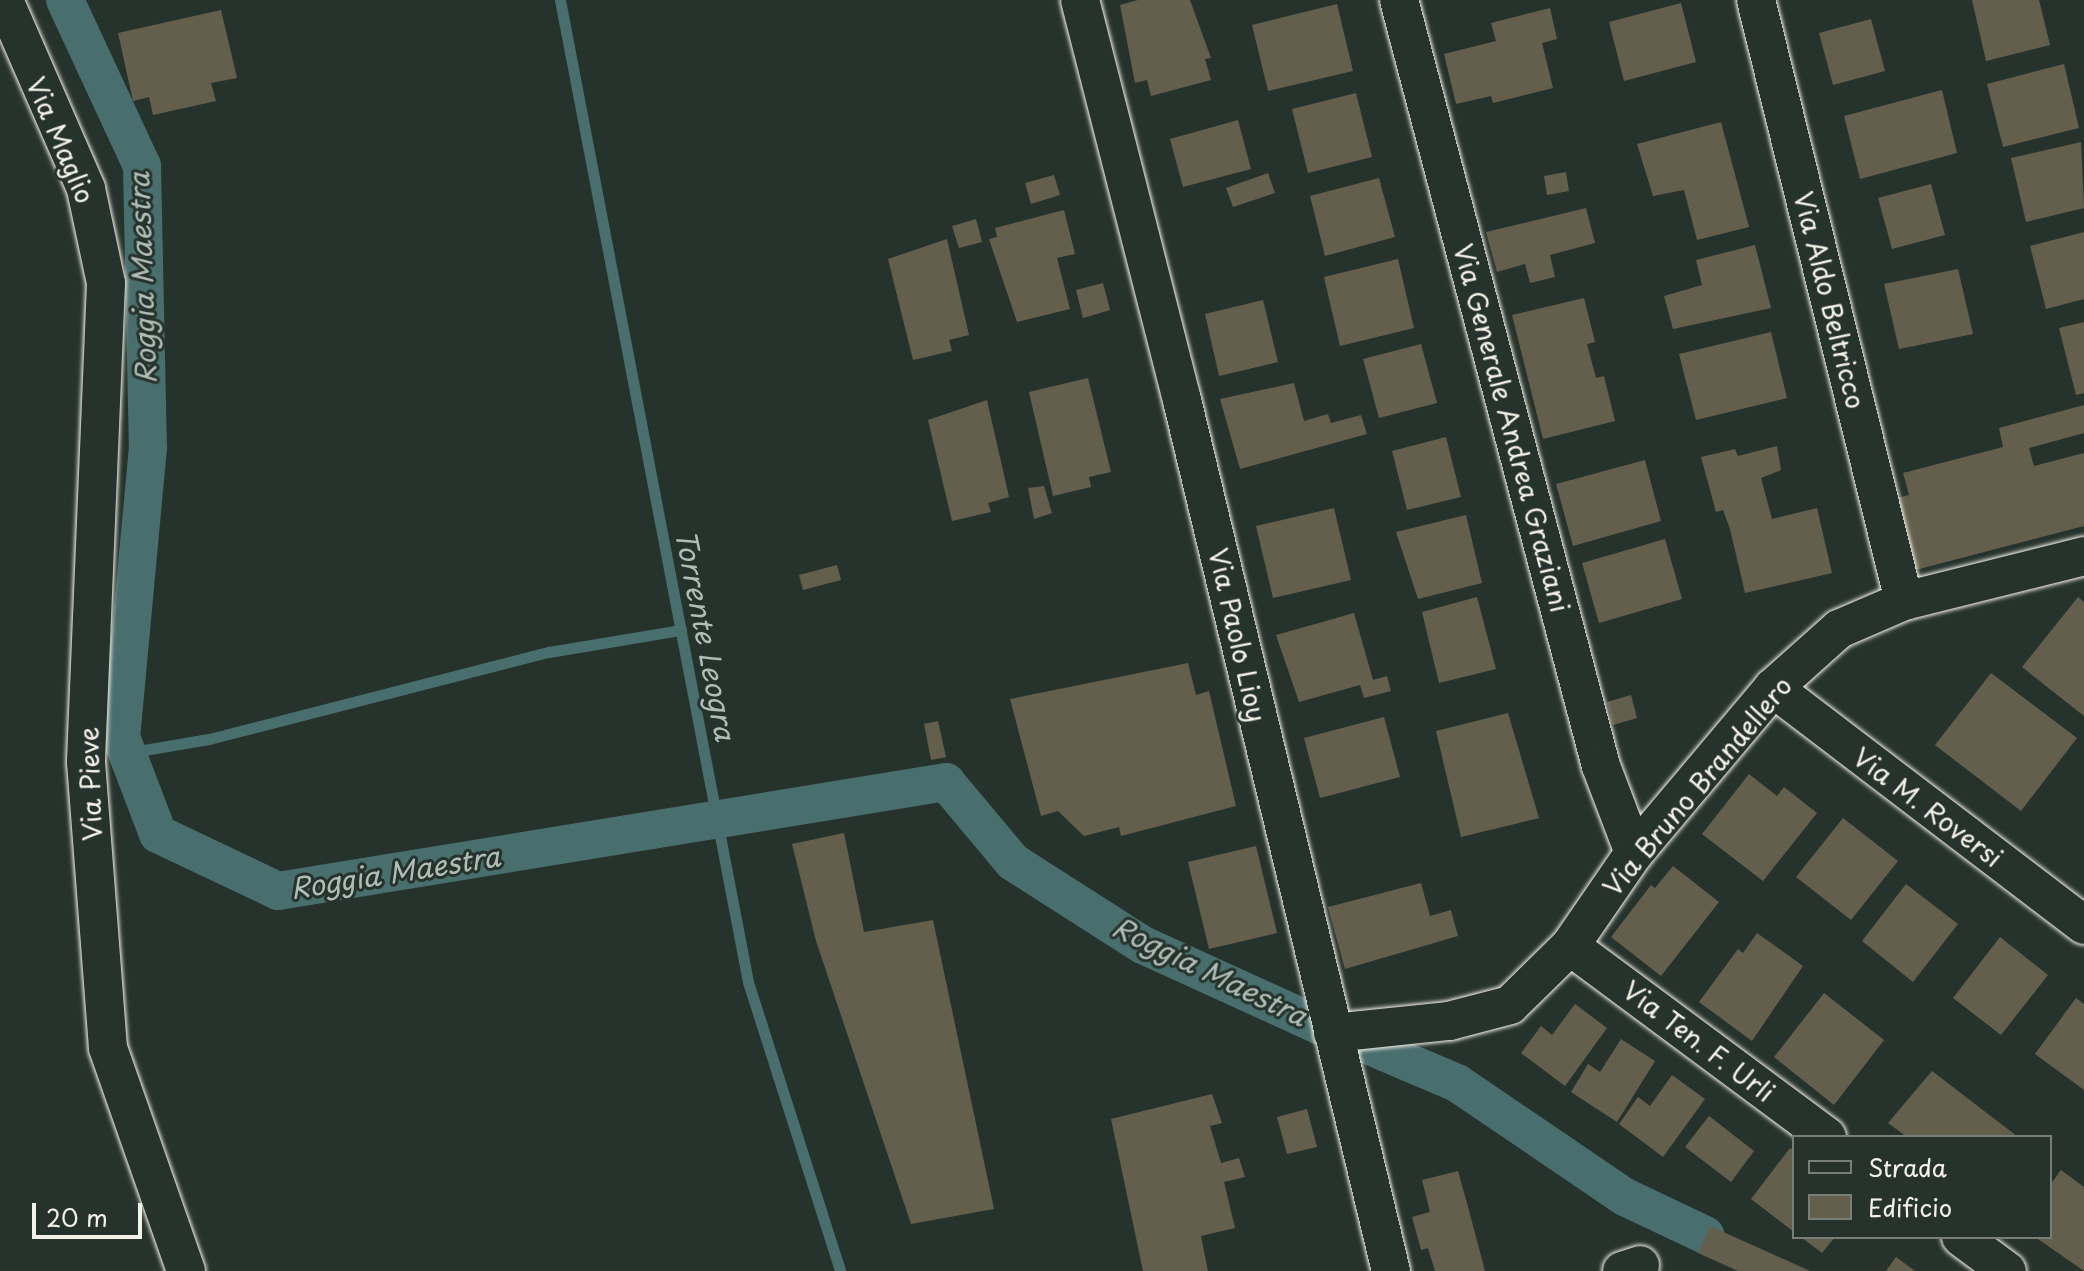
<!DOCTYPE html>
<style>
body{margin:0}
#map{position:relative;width:2084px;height:1271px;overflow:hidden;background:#26332d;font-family:"Playpen Sans",sans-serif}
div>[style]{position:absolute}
.stream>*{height:11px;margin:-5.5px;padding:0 5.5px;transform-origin:5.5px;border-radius:5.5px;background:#496e6e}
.canal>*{height:38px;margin:-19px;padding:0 19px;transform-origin:19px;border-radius:19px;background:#496e6e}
.building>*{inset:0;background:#645f4d}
.roads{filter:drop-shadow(0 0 2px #f4f1e8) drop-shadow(0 0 2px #f4f1e8)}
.minor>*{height:38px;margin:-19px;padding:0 19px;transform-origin:19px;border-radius:19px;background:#26332d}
span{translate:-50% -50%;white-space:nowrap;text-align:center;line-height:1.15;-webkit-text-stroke:6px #26332d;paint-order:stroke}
.street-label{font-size:26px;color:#f4f1e8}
.water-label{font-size:28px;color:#b0bdb7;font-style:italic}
.legend{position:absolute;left:1792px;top:1135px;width:260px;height:104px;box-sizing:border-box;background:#26332d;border:2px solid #787f78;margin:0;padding:10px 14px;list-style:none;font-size:24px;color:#f4f1e8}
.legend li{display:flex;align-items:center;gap:16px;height:40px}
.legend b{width:40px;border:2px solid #787f78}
.scale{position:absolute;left:32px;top:1203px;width:110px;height:36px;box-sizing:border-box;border:4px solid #f4f1e8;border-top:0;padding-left:10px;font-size:24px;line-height:28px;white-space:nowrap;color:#f4f1e8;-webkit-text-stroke:6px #26332d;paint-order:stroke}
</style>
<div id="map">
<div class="stream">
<i style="left:560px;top:0;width:1000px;rotate:79.16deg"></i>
<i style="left:748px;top:982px;width:303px;rotate:72.3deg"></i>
<i style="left:126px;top:753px;width:84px;rotate:-9.6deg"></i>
<i style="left:209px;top:739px;width:351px;rotate:-14.4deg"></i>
<i style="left:549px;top:652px;width:134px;rotate:-9.5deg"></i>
</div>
<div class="canal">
<i style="left:65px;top:0;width:183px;rotate:65.1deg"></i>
<i style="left:142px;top:166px;width:281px;rotate:88.8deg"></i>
<i style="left:148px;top:447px;width:291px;rotate:95.3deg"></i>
<i style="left:121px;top:737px;width:104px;rotate:69.1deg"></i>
<i style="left:158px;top:834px;width:133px;rotate:25.4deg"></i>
<i style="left:278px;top:891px;width:677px;rotate:-9.27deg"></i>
<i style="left:946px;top:782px;width:104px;rotate:50.1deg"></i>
<i style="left:1013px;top:862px;width:154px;rotate:32.6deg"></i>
<i style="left:1143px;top:945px;width:198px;rotate:24.5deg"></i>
<i style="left:1351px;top:1038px;width:115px;rotate:23deg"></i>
<i style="left:1457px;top:1083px;width:203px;rotate:34.2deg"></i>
<i style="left:1625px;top:1197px;width:89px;rotate:25.4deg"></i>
</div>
<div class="building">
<i style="clip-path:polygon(1138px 0,1190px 0,1211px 58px,1205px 59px,1211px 80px,1151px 96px,1147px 80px,1135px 83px,1120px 5px)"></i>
<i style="clip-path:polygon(1972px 0,2039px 0,2050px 45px,1986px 61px)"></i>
<i style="clip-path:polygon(1681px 3px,1696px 62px,1624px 81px,1609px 22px)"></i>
<i style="clip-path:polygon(1337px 4px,1353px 71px,1268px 91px,1252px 25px)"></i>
<i style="clip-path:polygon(1550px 8px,1557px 39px,1542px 43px,1553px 88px,1493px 103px,1491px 96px,1456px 104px,1444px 54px,1496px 41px,1491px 23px)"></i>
<i style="clip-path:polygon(221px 10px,237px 78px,211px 83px,216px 101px,153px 115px,149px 97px,133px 101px,118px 33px)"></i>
<i style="clip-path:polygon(1871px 19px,1885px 71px,1833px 85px,1819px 33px)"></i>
<i style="clip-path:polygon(2064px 64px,2079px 128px,2003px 147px,1987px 84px)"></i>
<i style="clip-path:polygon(1942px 90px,1957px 153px,1860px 179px,1844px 116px)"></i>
<i style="clip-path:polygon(1356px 93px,1372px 157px,1308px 173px,1292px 109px)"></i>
<i style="clip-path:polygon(1238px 120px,1251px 169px,1183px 187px,1170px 139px)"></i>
<i style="clip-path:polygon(1721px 122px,1749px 227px,1697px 240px,1684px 190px,1653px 196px,1637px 144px)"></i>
<i style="clip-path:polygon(2081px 142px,2084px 208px,2026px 222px,2011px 158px)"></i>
<i style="clip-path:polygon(1566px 172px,1569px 191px,1547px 195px,1544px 176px)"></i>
<i style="clip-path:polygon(1268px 173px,1275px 193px,1233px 207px,1226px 188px)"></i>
<i style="clip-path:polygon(1054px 175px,1060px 195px,1031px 204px,1025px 183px)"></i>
<i style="clip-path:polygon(1379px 178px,1395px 237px,1325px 256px,1310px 196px)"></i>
<i style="clip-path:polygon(1931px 184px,1945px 235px,1892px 249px,1878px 198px)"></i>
<i style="clip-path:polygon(1586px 208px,1595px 243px,1550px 255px,1555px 277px,1530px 283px,1525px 264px,1497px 272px,1486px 232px)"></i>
<i style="clip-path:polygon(1064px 210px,1075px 254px,1057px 258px,1070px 309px,1017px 322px,989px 239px,997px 237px,995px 228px)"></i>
<i style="clip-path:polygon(976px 219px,982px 242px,959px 248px,952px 226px)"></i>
<i style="clip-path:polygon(2084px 232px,2084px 299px,2046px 309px,2030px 246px)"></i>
<i style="clip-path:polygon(947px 239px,969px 335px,949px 340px,952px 351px,913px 360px,888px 259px)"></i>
<i style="clip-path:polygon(1755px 245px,1771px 308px,1673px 329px,1664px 296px,1702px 285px,1696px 260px)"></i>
<i style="clip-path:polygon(1398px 259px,1414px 328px,1340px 346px,1324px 277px)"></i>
<i style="clip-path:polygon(1958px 269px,1973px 334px,1899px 349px,1884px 284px)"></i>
<i style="clip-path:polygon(1103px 283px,1110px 310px,1083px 318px,1076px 290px)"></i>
<i style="clip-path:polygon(1584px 298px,1595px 342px,1587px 344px,1596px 378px,1604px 376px,1615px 421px,1543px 439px,1512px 315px)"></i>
<i style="clip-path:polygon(1263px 300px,1278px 362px,1219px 376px,1205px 314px)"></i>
<i style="clip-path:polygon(2084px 322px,2084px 393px,2076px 395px,2059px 328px)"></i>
<i style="clip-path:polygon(1771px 332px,1787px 398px,1696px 420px,1679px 354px)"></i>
<i style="clip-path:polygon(1421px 344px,1437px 403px,1379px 418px,1363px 359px)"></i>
<i style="clip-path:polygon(1088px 378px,1111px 472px,1089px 477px,1091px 487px,1053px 496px,1029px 392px)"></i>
<i style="clip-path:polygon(1294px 383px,1304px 421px,1328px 414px,1331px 423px,1361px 415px,1367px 434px,1240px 469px,1220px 399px)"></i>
<i style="clip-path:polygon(987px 400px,1009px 497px,988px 503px,991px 512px,952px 521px,928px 420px)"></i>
<i style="clip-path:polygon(2084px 405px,2084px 433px,2029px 448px,2034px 466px,2084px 453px,2084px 526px,1904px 573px,1886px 501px,1909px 495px,1903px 473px,2003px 447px,1999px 428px)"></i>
<i style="clip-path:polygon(1446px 437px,1461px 497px,1407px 510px,1392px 451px)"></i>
<i style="clip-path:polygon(1777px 446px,1781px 470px,1761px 478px,1772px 519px,1817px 508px,1832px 573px,1745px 593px,1730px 529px,1723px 510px,1716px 512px,1701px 457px,1735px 449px,1738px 456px)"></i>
<i style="clip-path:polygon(1645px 460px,1661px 521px,1573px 546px,1556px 484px)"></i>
<i style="clip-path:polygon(1044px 486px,1052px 513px,1034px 519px,1028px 488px)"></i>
<i style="clip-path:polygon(1334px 508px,1351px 580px,1273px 598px,1256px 526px)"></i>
<i style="clip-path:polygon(1466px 515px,1482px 583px,1418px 599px,1396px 532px)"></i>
<i style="clip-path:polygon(1665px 539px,1682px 599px,1599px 623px,1582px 563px)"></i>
<i style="clip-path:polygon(837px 565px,841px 580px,803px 590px,799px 575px)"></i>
<i style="clip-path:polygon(1477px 597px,1496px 669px,1439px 683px,1422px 612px)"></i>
<i style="clip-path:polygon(2078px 597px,2084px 602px,2084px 716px,2022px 667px)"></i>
<i style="clip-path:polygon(1354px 613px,1373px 680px,1387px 676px,1391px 691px,1364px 698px,1360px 685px,1299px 702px,1276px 635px)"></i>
<i style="clip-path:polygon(1188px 663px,1196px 695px,1209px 691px,1236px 806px,1121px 836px,1119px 827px,1084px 836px,1058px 811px,1041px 816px,1010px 699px)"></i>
<i style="clip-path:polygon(1991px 673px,2077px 738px,2021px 811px,1935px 745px)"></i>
<i style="clip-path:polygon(1631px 695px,1637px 718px,1613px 725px,1607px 702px)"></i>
<i style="clip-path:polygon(1508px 713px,1539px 818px,1461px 837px,1436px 731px)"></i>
<i style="clip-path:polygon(1384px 717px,1400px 777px,1320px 798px,1304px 738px)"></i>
<i style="clip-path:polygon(938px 721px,946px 757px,931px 760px,924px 724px)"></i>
<i style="clip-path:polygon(1749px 774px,1777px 796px,1784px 787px,1817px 813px,1763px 881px,1702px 834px)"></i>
<i style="clip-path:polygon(1843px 818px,1898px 861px,1851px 920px,1796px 877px)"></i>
<i style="clip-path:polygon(844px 833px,864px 932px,933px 920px,994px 1209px,911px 1224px,816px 941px,792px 844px)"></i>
<i style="clip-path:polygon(1256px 846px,1277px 933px,1209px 949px,1188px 862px)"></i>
<i style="clip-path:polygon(1673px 866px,1719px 902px,1661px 976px,1611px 937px,1651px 885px,1655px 888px)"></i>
<i style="clip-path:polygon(1421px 883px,1430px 916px,1451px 910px,1458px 936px,1345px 969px,1328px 907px)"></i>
<i style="clip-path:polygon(1906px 884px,1958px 924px,1913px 982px,1862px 941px)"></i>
<i style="clip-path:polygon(1757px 933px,1803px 966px,1752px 1041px,1699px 1002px,1738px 949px,1743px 953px)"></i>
<i style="clip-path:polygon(2000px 937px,2048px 975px,2001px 1035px,1953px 998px)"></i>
<i style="clip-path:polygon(1824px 993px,1884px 1040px,1834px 1105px,1774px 1057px)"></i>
<i style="clip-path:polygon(2076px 998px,2084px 1004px,2084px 1090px,2035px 1054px)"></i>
<i style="clip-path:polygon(1575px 1004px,1607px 1028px,1565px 1086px,1521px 1053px,1541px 1026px,1552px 1035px)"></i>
<i style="clip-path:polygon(1621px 1039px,1655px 1061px,1617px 1122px,1571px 1092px,1588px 1064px,1600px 1072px)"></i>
<i style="clip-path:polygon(1932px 1071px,2018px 1137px,1907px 1137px,1888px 1123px)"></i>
<i style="clip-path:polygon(1672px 1075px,1705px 1099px,1663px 1157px,1619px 1124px,1638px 1097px,1650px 1106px)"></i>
<i style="clip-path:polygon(1212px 1094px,1222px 1123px,1210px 1126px,1221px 1163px,1239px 1158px,1245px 1177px,1224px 1182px,1235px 1228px,1201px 1236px,1208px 1271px,1143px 1271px,1111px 1119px)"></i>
<i style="clip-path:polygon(1307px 1109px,1317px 1147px,1287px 1154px,1277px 1117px)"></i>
<i style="clip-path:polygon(1709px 1116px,1754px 1151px,1731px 1182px,1685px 1147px)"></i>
<i style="clip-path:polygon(1790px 1148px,1794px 1150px,1794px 1232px,1751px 1199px)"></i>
<i style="clip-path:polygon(2061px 1170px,2084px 1187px,2084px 1271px,2035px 1237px,2050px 1237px,2050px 1185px)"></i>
<i style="clip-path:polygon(1458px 1171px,1467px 1203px,1485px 1271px,1435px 1271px,1428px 1248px,1421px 1250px,1412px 1217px,1430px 1212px,1422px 1180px)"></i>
<i style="clip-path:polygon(1710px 1226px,1810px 1271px,1738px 1271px,1698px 1253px)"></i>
<i style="clip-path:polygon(1801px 1237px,1835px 1237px,1822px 1253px)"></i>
<i style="clip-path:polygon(1896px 1257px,1915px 1271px,1886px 1271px)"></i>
</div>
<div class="roads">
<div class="minor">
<i style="left:4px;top:0;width:206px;rotate:66.5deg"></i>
<i style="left:86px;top:189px;width:96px;rotate:78deg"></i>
<i style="left:106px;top:283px;width:479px;rotate:92.4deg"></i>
<i style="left:86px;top:762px;width:287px;rotate:85.6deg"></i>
<i style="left:108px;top:1048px;width:236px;rotate:70.7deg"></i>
<i style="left:1080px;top:0;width:413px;rotate:75.7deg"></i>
<i style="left:1182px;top:400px;width:896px;rotate:76.51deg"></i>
<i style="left:1399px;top:0;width:792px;rotate:75.23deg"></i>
<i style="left:1601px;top:766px;width:93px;rotate:69.2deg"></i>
<i style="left:1756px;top:0;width:619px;rotate:76.17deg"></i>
<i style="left:1773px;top:688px;width:391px;rotate:37.3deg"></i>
<i style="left:1570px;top:946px;width:320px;rotate:36.6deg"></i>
<i style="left:1333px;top:1033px;width:117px;rotate:-5.9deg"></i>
<i style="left:1449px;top:1021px;width:63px;rotate:-14.7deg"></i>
<i style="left:1510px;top:1005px;width:84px;rotate:-44.5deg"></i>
<i style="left:1570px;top:946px;width:113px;rotate:-55.5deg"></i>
<i style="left:1634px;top:853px;width:216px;rotate:-49.9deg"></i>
<i style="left:1773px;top:688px;width:89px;rotate:-41.8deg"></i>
<i style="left:1839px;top:629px;width:71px;rotate:-23.3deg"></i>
<i style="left:1904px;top:601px;width:186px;rotate:-14deg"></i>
<i style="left:1961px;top:1237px;width:57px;rotate:36.5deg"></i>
<i style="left:1622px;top:1271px;width:19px;rotate:-18deg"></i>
</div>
</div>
<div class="street-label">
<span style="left:61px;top:140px;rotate:67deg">Via Maglio</span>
<span style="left:1830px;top:300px;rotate:76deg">Via Aldo Beltricco</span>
<span style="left:1512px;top:428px;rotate:75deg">Via Generale Andrea Graziani</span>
<span style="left:1238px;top:635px;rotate:77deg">Via Paolo Lioy</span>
<span style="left:90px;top:784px;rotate:-92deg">Via Pieve</span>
<span style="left:1697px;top:786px;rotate:-50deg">Via Bruno Brandellero</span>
<span style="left:1928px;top:807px;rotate:37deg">Via M. Roversi</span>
<span style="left:1699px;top:1041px;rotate:37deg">Via Ten. F. Urli</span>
</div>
<div class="water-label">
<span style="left:142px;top:278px;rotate:-92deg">Roggia Maestra</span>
<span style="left:706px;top:635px;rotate:79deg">Torrente Leogra</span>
<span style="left:395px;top:872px;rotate:-9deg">Roggia Maestra</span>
<span style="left:1210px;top:971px;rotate:26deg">Roggia Maestra</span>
</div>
<ul class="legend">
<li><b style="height:10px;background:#26332d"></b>Strada</li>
<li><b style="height:22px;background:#645f4d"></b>Edificio</li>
</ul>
<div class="scale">20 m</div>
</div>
